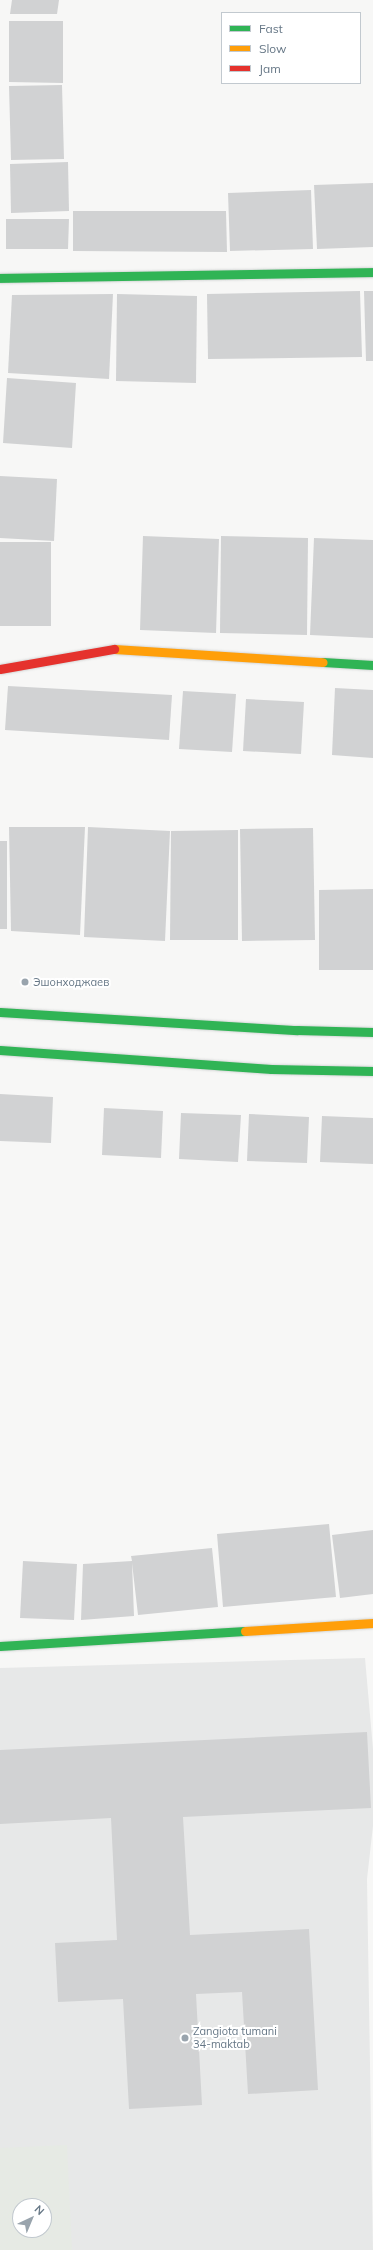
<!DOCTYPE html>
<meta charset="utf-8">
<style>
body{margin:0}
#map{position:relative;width:373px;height:2250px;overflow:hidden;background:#f7f7f6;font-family:Mulish,sans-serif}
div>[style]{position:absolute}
.built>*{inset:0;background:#e7e8e8}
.green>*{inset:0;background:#e6eae4}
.building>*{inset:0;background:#d1d2d3}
.roads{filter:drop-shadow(0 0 1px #d3d5d5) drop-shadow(0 0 1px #d3d5d5)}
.fast>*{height:9px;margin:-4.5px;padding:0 4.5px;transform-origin:4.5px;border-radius:4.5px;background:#30b455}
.slow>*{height:9px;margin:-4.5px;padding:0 4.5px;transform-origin:4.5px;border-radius:4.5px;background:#ff9f0a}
.jam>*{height:9px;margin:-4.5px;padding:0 4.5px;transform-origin:4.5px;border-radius:4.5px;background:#e5322d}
.dots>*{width:11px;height:11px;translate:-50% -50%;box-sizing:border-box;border:2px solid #fff;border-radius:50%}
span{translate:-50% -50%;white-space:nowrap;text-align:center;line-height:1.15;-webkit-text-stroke:4px #fff;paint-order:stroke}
.poi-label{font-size:11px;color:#667786}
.left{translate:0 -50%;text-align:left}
.legend{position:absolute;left:221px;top:12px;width:140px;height:72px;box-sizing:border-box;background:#fff;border:1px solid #c2c9cf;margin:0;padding:5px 7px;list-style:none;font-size:12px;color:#667786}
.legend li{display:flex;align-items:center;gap:8px;height:20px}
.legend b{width:20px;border:1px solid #c2c9cf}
.north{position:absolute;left:12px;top:2198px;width:40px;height:40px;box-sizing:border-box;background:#fff;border:1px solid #c2c9cf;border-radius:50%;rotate:44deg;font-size:11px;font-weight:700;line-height:16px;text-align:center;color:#667786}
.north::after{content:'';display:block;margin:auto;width:14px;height:18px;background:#99a4ad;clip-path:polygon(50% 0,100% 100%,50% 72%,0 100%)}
</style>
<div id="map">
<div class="built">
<i style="clip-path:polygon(evenodd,365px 1658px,373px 1749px,373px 1826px,367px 1879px,373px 2250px,0 2250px,0 1668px,365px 1658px,20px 2206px,44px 2206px,44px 2230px,20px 2230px,20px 2206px)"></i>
</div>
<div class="green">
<i style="clip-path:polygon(evenodd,67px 2145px,72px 2250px,0 2250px,0 2148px,67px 2145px,20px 2206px,44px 2206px,44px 2230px,20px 2230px,20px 2206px)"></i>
</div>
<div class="building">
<i style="clip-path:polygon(12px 0,59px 0,57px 14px,10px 14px)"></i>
<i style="clip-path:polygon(9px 21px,63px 21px,63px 83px,9px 82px)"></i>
<i style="clip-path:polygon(62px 85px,64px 159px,11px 160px,9px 86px)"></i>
<i style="clip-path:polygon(68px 162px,69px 211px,11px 213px,10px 164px)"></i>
<i style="clip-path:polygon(373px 183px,373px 247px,317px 249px,314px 185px)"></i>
<i style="clip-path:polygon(311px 190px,313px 249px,230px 251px,228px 193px)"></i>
<i style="clip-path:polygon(73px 211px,226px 211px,227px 252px,73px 251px)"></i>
<i style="clip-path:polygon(6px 219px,69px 219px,68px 249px,6px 249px)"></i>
<i style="clip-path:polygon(360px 291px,362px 357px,208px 359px,207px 294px)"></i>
<i style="clip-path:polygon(364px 291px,373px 291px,373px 361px,366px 361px)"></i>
<i style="clip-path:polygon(113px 294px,109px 379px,8px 373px,12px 295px)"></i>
<i style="clip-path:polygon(117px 294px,197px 296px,196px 383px,116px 381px)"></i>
<i style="clip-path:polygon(7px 378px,76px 383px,72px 448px,3px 443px)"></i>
<i style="clip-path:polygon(0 476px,57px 479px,54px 541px,0 538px)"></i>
<i style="clip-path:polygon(143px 536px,219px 539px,216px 633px,140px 630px)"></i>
<i style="clip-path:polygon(221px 536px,308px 538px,307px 635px,220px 633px)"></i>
<i style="clip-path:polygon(314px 538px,373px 540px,373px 638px,310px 635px)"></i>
<i style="clip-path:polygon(0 542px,51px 542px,51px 626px,0 626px)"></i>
<i style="clip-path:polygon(8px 686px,172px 695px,169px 740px,5px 730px)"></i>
<i style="clip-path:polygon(335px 688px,373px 690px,373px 758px,332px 755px)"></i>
<i style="clip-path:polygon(183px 691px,236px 694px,232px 752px,179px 749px)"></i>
<i style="clip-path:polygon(246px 699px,304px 702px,301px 754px,243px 751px)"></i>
<i style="clip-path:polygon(9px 827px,85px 827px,80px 935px,11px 931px)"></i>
<i style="clip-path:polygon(88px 827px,170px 831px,165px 941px,84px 937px)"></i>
<i style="clip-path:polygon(313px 828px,315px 940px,242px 941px,240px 829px)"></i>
<i style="clip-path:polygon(238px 830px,238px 940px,170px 940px,171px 831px)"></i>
<i style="clip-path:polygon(0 841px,7px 841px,7px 929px,0 929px)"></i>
<i style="clip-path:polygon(373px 889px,373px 970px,319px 970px,319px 890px)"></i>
<i style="clip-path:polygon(0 1094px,53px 1097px,51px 1143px,0 1141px)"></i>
<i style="clip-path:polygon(104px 1108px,163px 1111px,161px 1158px,102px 1155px)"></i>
<i style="clip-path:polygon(181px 1113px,241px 1115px,238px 1162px,179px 1159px)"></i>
<i style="clip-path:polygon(249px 1114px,309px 1117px,307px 1163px,247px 1161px)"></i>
<i style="clip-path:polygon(322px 1116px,373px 1118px,373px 1164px,320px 1162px)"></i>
<i style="clip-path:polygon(329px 1524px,336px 1597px,223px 1607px,217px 1534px)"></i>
<i style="clip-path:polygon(373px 1530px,373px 1594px,340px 1598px,332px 1535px)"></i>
<i style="clip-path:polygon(212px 1548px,218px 1607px,138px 1615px,132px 1563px,134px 1616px,81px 1620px,83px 1564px,132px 1561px,131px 1556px)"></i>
<i style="clip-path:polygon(23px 1561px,77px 1564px,74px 1620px,20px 1618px)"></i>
<i style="clip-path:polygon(367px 1732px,371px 1808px,183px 1817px,190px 1935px,309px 1929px,318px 2090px,248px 2094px,242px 1992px,196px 1994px,202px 2105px,129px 2109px,123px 1999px,58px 2002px,55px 1943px,117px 1940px,111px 1818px,0 1824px,0 1750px)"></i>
</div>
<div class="roads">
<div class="fast">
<i style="left:0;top:278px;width:373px;rotate:-0.9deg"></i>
<i style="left:323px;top:662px;width:50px;rotate:3.4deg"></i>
<i style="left:0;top:1012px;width:298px;rotate:3.5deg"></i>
<i style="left:297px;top:1030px;width:76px;rotate:1.5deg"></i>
<i style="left:0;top:1050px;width:272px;rotate:4deg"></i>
<i style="left:271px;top:1069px;width:102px;rotate:1.1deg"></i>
<i style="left:0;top:1646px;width:245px;rotate:-3.5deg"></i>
</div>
<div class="slow">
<i style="left:114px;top:649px;width:209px;rotate:3.6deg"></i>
<i style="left:245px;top:1631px;width:128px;rotate:-3.6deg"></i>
</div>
<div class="jam">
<i style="left:0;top:669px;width:116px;rotate:-10deg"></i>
</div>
</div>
<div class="dots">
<i style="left:25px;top:982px;background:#99a4ad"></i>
<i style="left:185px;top:2038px;background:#99a4ad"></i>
</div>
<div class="poi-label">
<span class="left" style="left:33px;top:982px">Эшонходжаев</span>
<span class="left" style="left:193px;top:2038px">Zangiota tumani<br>34-maktab</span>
</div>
<ul class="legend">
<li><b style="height:5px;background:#30b455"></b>Fast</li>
<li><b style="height:5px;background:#ff9f0a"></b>Slow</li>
<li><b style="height:5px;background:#e5322d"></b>Jam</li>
</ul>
<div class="north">N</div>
</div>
